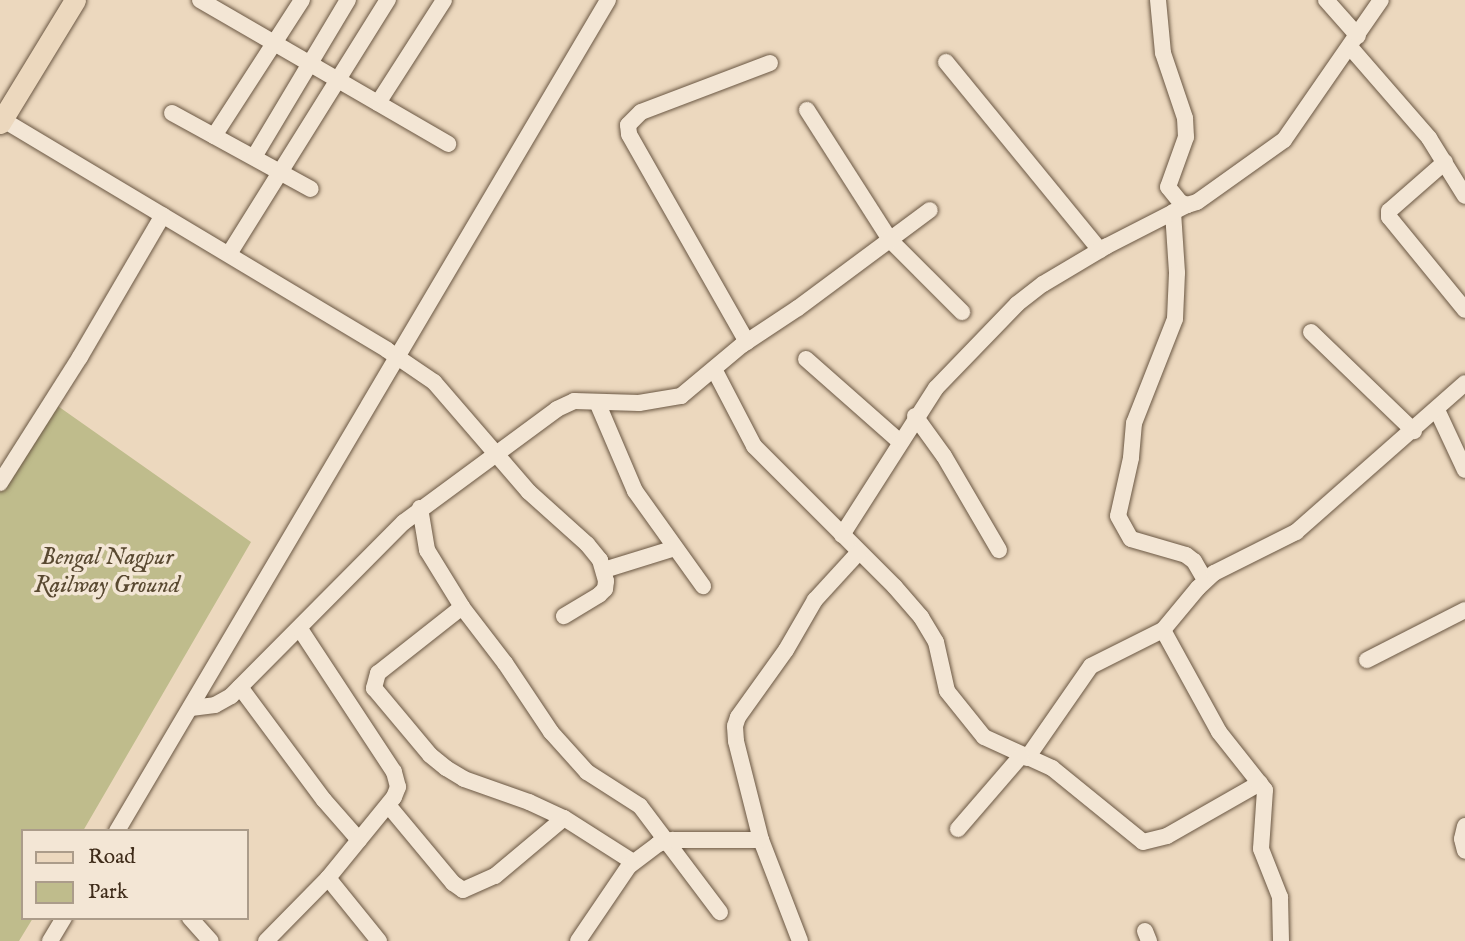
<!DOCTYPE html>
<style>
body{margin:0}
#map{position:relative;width:1465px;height:941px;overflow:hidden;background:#ecd8be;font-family:"IM FELL English",serif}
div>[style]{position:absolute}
.green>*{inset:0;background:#bfbc8c}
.roads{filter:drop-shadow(0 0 2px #6a5743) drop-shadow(0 0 2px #6a5743)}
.minor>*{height:16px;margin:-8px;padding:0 8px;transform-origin:8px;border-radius:8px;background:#f3e6d5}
.major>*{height:21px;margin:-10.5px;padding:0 10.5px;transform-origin:10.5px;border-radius:10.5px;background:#ecd8be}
span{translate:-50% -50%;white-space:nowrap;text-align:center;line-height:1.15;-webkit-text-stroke:7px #f3e6d5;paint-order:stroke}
.park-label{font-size:24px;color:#594931;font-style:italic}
.legend{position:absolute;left:21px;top:829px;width:228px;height:91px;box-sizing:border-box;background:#f3e6d5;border:2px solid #ab9c8a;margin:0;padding:9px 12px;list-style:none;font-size:21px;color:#3f2c1a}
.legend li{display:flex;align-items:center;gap:14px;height:35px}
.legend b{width:35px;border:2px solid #ab9c8a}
</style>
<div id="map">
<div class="green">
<i style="clip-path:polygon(45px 397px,251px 542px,83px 831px,23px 831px,23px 918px,33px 918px,19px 941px,0 941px,0 468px)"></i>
</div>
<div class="roads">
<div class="minor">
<i style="left:200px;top:0;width:287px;rotate:30.1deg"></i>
<i style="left:1158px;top:0;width:53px;rotate:84.6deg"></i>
<i style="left:1163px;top:53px;width:69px;rotate:71.3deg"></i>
<i style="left:1185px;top:118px;width:19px;rotate:87deg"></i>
<i style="left:1186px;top:137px;width:53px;rotate:109.8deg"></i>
<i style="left:1168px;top:187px;width:19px;rotate:51deg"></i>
<i style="left:1180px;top:202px;width:8px;rotate:23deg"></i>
<i style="left:1187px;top:205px;width:10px;rotate:-17deg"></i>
<i style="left:1197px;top:202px;width:107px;rotate:-35.5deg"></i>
<i style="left:1284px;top:140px;width:170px;rotate:-55.3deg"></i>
<i style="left:1326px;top:0;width:48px;rotate:48.4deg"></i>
<i style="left:1350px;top:47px;width:121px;rotate:49deg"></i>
<i style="left:1429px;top:138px;width:68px;rotate:58.2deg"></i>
<i style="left:946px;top:62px;width:243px;rotate:50.7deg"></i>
<i style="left:378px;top:103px;width:122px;rotate:-57.3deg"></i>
<i style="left:807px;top:110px;width:154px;rotate:57.4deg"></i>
<i style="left:890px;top:240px;width:102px;rotate:45deg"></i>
<i style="left:172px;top:113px;width:158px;rotate:28.7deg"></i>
<i style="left:0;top:118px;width:451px;rotate:30.9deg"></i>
<i style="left:387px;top:350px;width:57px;rotate:34.2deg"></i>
<i style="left:434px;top:382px;width:145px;rotate:49.2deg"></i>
<i style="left:529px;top:492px;width:78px;rotate:41.9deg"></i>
<i style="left:587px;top:544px;width:21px;rotate:51deg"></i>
<i style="left:600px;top:560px;width:22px;rotate:74deg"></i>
<i style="left:606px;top:581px;width:8px;rotate:97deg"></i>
<i style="left:605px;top:589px;width:8px;rotate:135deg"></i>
<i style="left:599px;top:595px;width:41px;rotate:149deg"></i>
<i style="left:214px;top:136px;width:162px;rotate:-57.1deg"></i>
<i style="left:254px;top:157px;width:183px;rotate:-59.1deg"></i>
<i style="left:1445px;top:162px;width:74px;rotate:138.8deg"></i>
<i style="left:1389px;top:211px;width:6px;rotate:90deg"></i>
<i style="left:1389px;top:217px;width:120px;rotate:50.7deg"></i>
<i style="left:1173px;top:212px;width:61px;rotate:86.2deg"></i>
<i style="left:1177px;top:273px;width:46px;rotate:92.5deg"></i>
<i style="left:1175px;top:319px;width:112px;rotate:111.5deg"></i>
<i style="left:1134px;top:423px;width:35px;rotate:95deg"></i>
<i style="left:1131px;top:458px;width:59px;rotate:102.6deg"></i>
<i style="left:1118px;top:516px;width:26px;rotate:61deg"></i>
<i style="left:1131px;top:539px;width:57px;rotate:16.2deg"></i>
<i style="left:1186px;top:555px;width:10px;rotate:37deg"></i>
<i style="left:1194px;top:561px;width:22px;rotate:60deg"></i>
<i style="left:229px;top:254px;width:300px;rotate:-58deg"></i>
<i style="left:1311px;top:332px;width:143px;rotate:43.9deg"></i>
<i style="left:747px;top:342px;width:239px;rotate:-119.6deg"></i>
<i style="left:629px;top:134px;width:9px;rotate:-96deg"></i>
<i style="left:628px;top:125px;width:18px;rotate:-45deg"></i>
<i style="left:641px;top:112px;width:138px;rotate:-20.8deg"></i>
<i style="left:806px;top:359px;width:125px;rotate:41.4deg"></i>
<i style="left:715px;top:371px;width:85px;rotate:62.5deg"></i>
<i style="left:754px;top:446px;width:199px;rotate:45deg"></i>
<i style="left:895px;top:587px;width:40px;rotate:49deg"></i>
<i style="left:921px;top:617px;width:29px;rotate:59deg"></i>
<i style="left:936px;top:642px;width:50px;rotate:77.3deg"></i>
<i style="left:947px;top:691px;width:59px;rotate:51.2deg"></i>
<i style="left:984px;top:737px;width:75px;rotate:24.5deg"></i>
<i style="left:1052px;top:768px;width:117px;rotate:39.1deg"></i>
<i style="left:1143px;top:842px;width:25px;rotate:-14deg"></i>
<i style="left:1167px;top:836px;width:107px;rotate:-29.7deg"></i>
<i style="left:597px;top:402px;width:97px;rotate:66.9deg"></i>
<i style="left:635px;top:491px;width:117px;rotate:54.4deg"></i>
<i style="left:1437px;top:410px;width:66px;rotate:65deg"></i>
<i style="left:915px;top:416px;width:49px;rotate:54.1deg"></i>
<i style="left:944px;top:456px;width:109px;rotate:59.7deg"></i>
<i style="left:0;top:483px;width:149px;rotate:-57.6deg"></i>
<i style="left:80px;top:357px;width:164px;rotate:-59.7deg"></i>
<i style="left:420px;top:508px;width:43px;rotate:80.5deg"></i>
<i style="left:427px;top:550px;width:67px;rotate:58.4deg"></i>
<i style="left:462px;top:607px;width:71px;rotate:52.5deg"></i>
<i style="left:505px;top:663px;width:83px;rotate:56.3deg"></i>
<i style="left:551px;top:732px;width:54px;rotate:48deg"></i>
<i style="left:587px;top:772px;width:63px;rotate:32.7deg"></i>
<i style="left:640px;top:806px;width:133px;rotate:53deg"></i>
<i style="left:842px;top:535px;width:174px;rotate:-57.4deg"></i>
<i style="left:936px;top:388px;width:117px;rotate:-46deg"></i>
<i style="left:1017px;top:304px;width:33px;rotate:-38deg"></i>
<i style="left:1043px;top:284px;width:74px;rotate:-30.7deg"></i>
<i style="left:1107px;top:246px;width:90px;rotate:-27.1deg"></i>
<i style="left:604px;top:570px;width:74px;rotate:-17.2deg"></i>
<i style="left:462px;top:607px;width:107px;rotate:141.8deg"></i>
<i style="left:378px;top:673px;width:16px;rotate:105deg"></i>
<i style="left:374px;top:688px;width:87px;rotate:50.1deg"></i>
<i style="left:430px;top:755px;width:21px;rotate:39deg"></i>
<i style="left:446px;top:768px;width:21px;rotate:31deg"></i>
<i style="left:464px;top:779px;width:69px;rotate:19.5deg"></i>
<i style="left:529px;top:802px;width:38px;rotate:25deg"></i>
<i style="left:564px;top:818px;width:82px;rotate:32.5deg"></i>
<i style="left:1163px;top:630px;width:116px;rotate:61.2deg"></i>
<i style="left:1219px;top:732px;width:74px;rotate:51.6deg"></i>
<i style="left:1265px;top:790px;width:59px;rotate:93.9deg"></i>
<i style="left:1261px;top:849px;width:52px;rotate:68.4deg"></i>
<i style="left:1280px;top:897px;width:44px;rotate:88.7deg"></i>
<i style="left:1367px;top:660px;width:110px;rotate:-27deg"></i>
<i style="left:240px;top:687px;width:141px;rotate:53.4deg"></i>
<i style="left:324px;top:800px;width:53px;rotate:48.8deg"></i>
<i style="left:191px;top:708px;width:24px;rotate:-7deg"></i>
<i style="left:215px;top:705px;width:18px;rotate:-29deg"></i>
<i style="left:231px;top:696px;width:245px;rotate:-45.2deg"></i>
<i style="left:404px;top:522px;width:190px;rotate:-36.4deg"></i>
<i style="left:557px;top:409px;width:19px;rotate:-25deg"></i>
<i style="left:574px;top:401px;width:65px;rotate:1.8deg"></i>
<i style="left:639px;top:403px;width:43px;rotate:-9.5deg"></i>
<i style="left:681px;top:396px;width:80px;rotate:-39.9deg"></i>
<i style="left:742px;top:345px;width:67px;rotate:-33.5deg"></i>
<i style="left:798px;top:308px;width:164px;rotate:-36.6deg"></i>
<i style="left:1027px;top:758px;width:112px;rotate:-55.2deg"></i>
<i style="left:1091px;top:666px;width:80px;rotate:-26.6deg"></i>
<i style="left:1163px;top:630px;width:55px;rotate:-50.2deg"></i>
<i style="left:1198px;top:588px;width:22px;rotate:-43deg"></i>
<i style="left:1214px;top:573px;width:92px;rotate:-26.6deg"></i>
<i style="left:1296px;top:532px;width:225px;rotate:-41.4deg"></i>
<i style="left:388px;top:805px;width:102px;rotate:50.2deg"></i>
<i style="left:453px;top:883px;width:12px;rotate:35deg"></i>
<i style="left:463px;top:890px;width:35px;rotate:-24deg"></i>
<i style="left:495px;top:876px;width:90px;rotate:-40deg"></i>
<i style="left:1465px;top:826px;width:13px;rotate:103deg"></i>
<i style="left:1462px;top:839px;width:12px;rotate:76deg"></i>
<i style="left:958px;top:829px;width:96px;rotate:-49.2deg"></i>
<i style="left:117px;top:831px;width:965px;rotate:-59.42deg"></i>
<i style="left:328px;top:878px;width:81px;rotate:51deg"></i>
<i style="left:190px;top:918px;width:31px;rotate:48deg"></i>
<i style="left:1145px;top:931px;width:11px;rotate:68deg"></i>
<i style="left:50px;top:941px;width:27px;rotate:-59deg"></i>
<i style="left:266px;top:941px;width:88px;rotate:-45.5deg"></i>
<i style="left:328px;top:878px;width:104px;rotate:-50.8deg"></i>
<i style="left:394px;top:797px;width:11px;rotate:-68deg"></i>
<i style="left:398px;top:787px;width:16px;rotate:-105deg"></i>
<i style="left:394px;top:772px;width:171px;rotate:-123.3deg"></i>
<i style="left:578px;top:941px;width:91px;rotate:-55.8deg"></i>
<i style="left:629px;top:866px;width:36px;rotate:-37deg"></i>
<i style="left:658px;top:844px;width:15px;rotate:-16deg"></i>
<i style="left:672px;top:840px;width:89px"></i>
<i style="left:800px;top:941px;width:108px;rotate:-111.1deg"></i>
<i style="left:761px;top:840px;width:102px;rotate:-104.2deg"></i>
<i style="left:736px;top:741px;width:15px;rotate:-94deg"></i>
<i style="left:735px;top:726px;width:9px;rotate:-72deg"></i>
<i style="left:738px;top:717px;width:82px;rotate:-54.4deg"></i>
<i style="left:786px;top:650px;width:58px;rotate:-59.9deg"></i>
<i style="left:815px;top:600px;width:65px;rotate:-47.5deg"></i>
</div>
<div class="major">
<i style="left:0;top:123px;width:144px;rotate:-58.6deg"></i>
</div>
</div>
<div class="park-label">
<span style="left:107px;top:572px">Bengal Nagpur<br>Railway Ground</span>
</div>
<ul class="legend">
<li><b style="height:9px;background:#ecd8be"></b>Road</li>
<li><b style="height:19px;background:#bfbc8c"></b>Park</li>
</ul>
</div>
